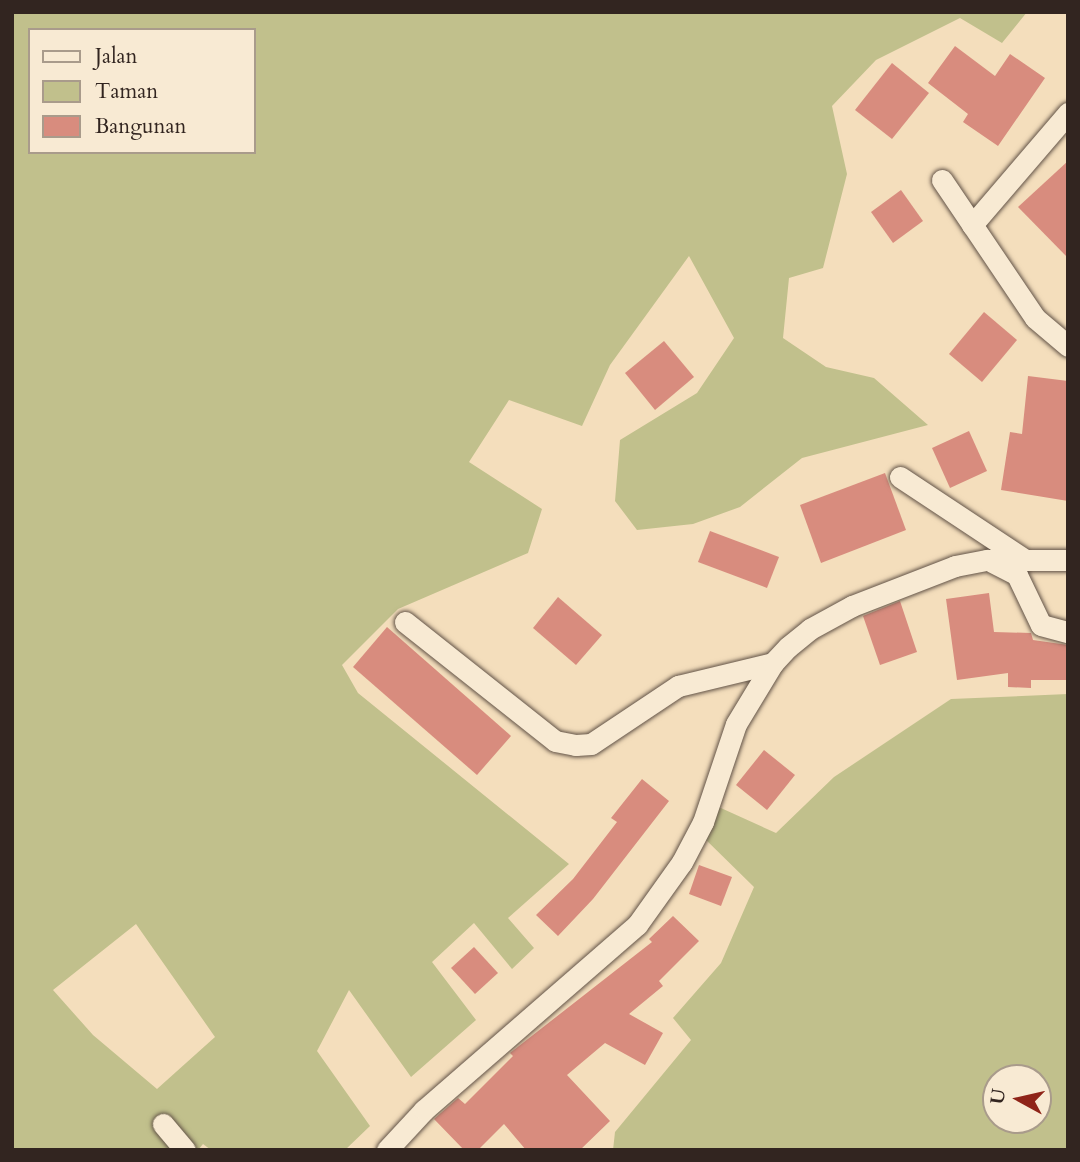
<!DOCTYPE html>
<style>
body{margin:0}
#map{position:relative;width:1080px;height:1162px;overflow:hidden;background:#f4debc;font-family:Cardo,serif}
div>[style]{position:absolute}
.green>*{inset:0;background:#c1c08c}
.building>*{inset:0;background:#d88c7e}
.roads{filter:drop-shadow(0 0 2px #625347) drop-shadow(0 0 2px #625347)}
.minor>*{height:21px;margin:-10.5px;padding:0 10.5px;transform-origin:10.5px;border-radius:10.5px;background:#f8ead3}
span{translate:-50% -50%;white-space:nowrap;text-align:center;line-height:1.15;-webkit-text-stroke:7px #f8ead3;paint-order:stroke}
.frame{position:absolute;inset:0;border:14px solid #322520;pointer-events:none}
.legend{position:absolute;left:28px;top:28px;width:228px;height:126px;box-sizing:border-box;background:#f8ead3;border:2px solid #a99b8b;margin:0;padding:9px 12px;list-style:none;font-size:21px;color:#322520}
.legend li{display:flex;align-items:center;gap:14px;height:35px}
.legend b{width:35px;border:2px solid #a99b8b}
.north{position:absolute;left:982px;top:1064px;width:70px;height:70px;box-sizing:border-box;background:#f8ead3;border:2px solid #a99b8b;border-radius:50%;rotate:278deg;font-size:19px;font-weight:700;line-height:28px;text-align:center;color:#322520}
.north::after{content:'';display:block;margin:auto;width:24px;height:32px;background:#8f2418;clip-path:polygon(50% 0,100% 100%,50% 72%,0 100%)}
</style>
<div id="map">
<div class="green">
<i style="clip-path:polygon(evenodd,12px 12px,1027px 12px,1002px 43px,960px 18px,876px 60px,832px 106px,847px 174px,823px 268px,789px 278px,783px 338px,826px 367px,874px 378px,928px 425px,802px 458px,740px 507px,693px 524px,637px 530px,615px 501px,620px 440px,697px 393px,734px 338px,689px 256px,610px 365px,582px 426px,509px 400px,469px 462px,542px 509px,528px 553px,398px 609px,342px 665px,358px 693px,569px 864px,508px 918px,534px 948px,512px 969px,474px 923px,432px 962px,476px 1020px,411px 1077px,349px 990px,317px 1051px,370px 1126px,345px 1150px,211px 1150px,203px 1144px,198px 1150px,12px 1150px,12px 12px,30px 30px,254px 30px,254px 152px,30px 152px,30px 30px,12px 12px,136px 924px,215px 1037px,157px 1089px,93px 1035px,53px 990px,136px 924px)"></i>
<i style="clip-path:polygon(evenodd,1068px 694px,1068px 1150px,613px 1150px,615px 1132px,691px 1040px,673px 1018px,721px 963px,754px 887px,702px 836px,712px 804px,776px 833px,834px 777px,951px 699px,1068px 694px,996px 1078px,1038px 1078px,1038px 1120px,996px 1120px,996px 1078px)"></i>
</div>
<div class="building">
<i style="clip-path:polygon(955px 46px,995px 76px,1010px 54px,1045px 78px,998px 146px,963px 122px,968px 114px,928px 83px)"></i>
<i style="clip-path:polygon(892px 63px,929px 93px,892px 139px,855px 110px)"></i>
<i style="clip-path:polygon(1068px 161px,1068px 258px,1018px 207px)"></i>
<i style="clip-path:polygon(901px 190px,923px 221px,893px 243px,871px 212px)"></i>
<i style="clip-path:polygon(984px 312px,1017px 340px,982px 382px,949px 354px)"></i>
<i style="clip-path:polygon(664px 341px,694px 377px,655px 410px,625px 373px)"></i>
<i style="clip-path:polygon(1028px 376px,1068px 381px,1068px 501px,1001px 490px,1010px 432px,1022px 434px)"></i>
<i style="clip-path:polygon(969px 431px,987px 471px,950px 488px,932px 448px)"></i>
<i style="clip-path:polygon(885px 473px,906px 530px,821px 563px,800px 505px)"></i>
<i style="clip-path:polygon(710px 531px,779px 557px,767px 588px,698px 562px)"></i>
<i style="clip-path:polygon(989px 593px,994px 632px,1031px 633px,1033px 640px,1068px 645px,1068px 680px,1031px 680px,1031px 688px,1008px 687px,1008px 673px,957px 680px,946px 599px)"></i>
<i style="clip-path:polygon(558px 597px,602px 635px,576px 665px,533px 628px)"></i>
<i style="clip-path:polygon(900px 601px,917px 652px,880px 665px,863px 616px)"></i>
<i style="clip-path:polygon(387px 627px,511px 736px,477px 775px,353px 667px)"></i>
<i style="clip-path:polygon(764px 750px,795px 775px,767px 810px,736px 785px)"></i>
<i style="clip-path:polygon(642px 779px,669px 801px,593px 899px,558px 936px,536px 915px,573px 879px,617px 822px,611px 818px)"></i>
<i style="clip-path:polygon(699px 865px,732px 877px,721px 906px,689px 894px)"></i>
<i style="clip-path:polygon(673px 916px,699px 941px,659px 981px,663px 986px,629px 1014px,663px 1033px,645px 1065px,605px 1043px,567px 1075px,610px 1121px,580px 1150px,526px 1150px,504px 1124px,478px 1150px,464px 1150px,434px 1119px,458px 1098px,465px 1104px,513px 1056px,510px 1053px,652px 942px,649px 939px)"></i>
<i style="clip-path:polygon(474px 947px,498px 973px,475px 994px,451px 968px)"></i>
</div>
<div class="roads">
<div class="minor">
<i style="left:942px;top:180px;width:166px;rotate:56deg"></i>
<i style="left:1035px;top:318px;width:43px;rotate:40.3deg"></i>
<i style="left:972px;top:225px;width:148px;rotate:-49.4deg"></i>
<i style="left:900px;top:477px;width:149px;rotate:33.5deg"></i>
<i style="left:992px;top:562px;width:28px;rotate:27deg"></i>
<i style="left:1017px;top:575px;width:55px;rotate:64.4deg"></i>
<i style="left:1041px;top:625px;width:28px;rotate:15deg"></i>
<i style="left:405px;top:622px;width:191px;rotate:38.4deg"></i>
<i style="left:555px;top:741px;width:21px;rotate:11deg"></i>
<i style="left:576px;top:745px;width:15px;rotate:-4deg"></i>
<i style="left:591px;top:744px;width:105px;rotate:-33.7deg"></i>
<i style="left:678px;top:686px;width:98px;rotate:-13.6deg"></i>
<i style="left:163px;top:1124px;width:34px;rotate:50deg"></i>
<i style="left:387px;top:1150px;width:54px;rotate:-47.2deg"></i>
<i style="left:424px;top:1110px;width:282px;rotate:-41deg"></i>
<i style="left:637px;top:925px;width:77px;rotate:-54.5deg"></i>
<i style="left:682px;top:862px;width:45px;rotate:-62.3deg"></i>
<i style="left:703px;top:822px;width:103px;rotate:-71.4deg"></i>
<i style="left:736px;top:724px;width:71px;rotate:-58.8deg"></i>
<i style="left:773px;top:663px;width:22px;rotate:-47deg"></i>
<i style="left:788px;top:647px;width:28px;rotate:-39deg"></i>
<i style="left:810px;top:629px;width:48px;rotate:-28.7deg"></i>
<i style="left:852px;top:606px;width:110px;rotate:-21.2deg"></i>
<i style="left:955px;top:566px;width:33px;rotate:-11deg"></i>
<i style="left:987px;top:560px;width:81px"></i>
</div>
</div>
<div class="frame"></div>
<ul class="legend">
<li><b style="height:9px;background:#f8ead3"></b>Jalan</li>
<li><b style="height:19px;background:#c1c08c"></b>Taman</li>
<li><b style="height:19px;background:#d88c7e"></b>Bangunan</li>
</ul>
<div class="north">U</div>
</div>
